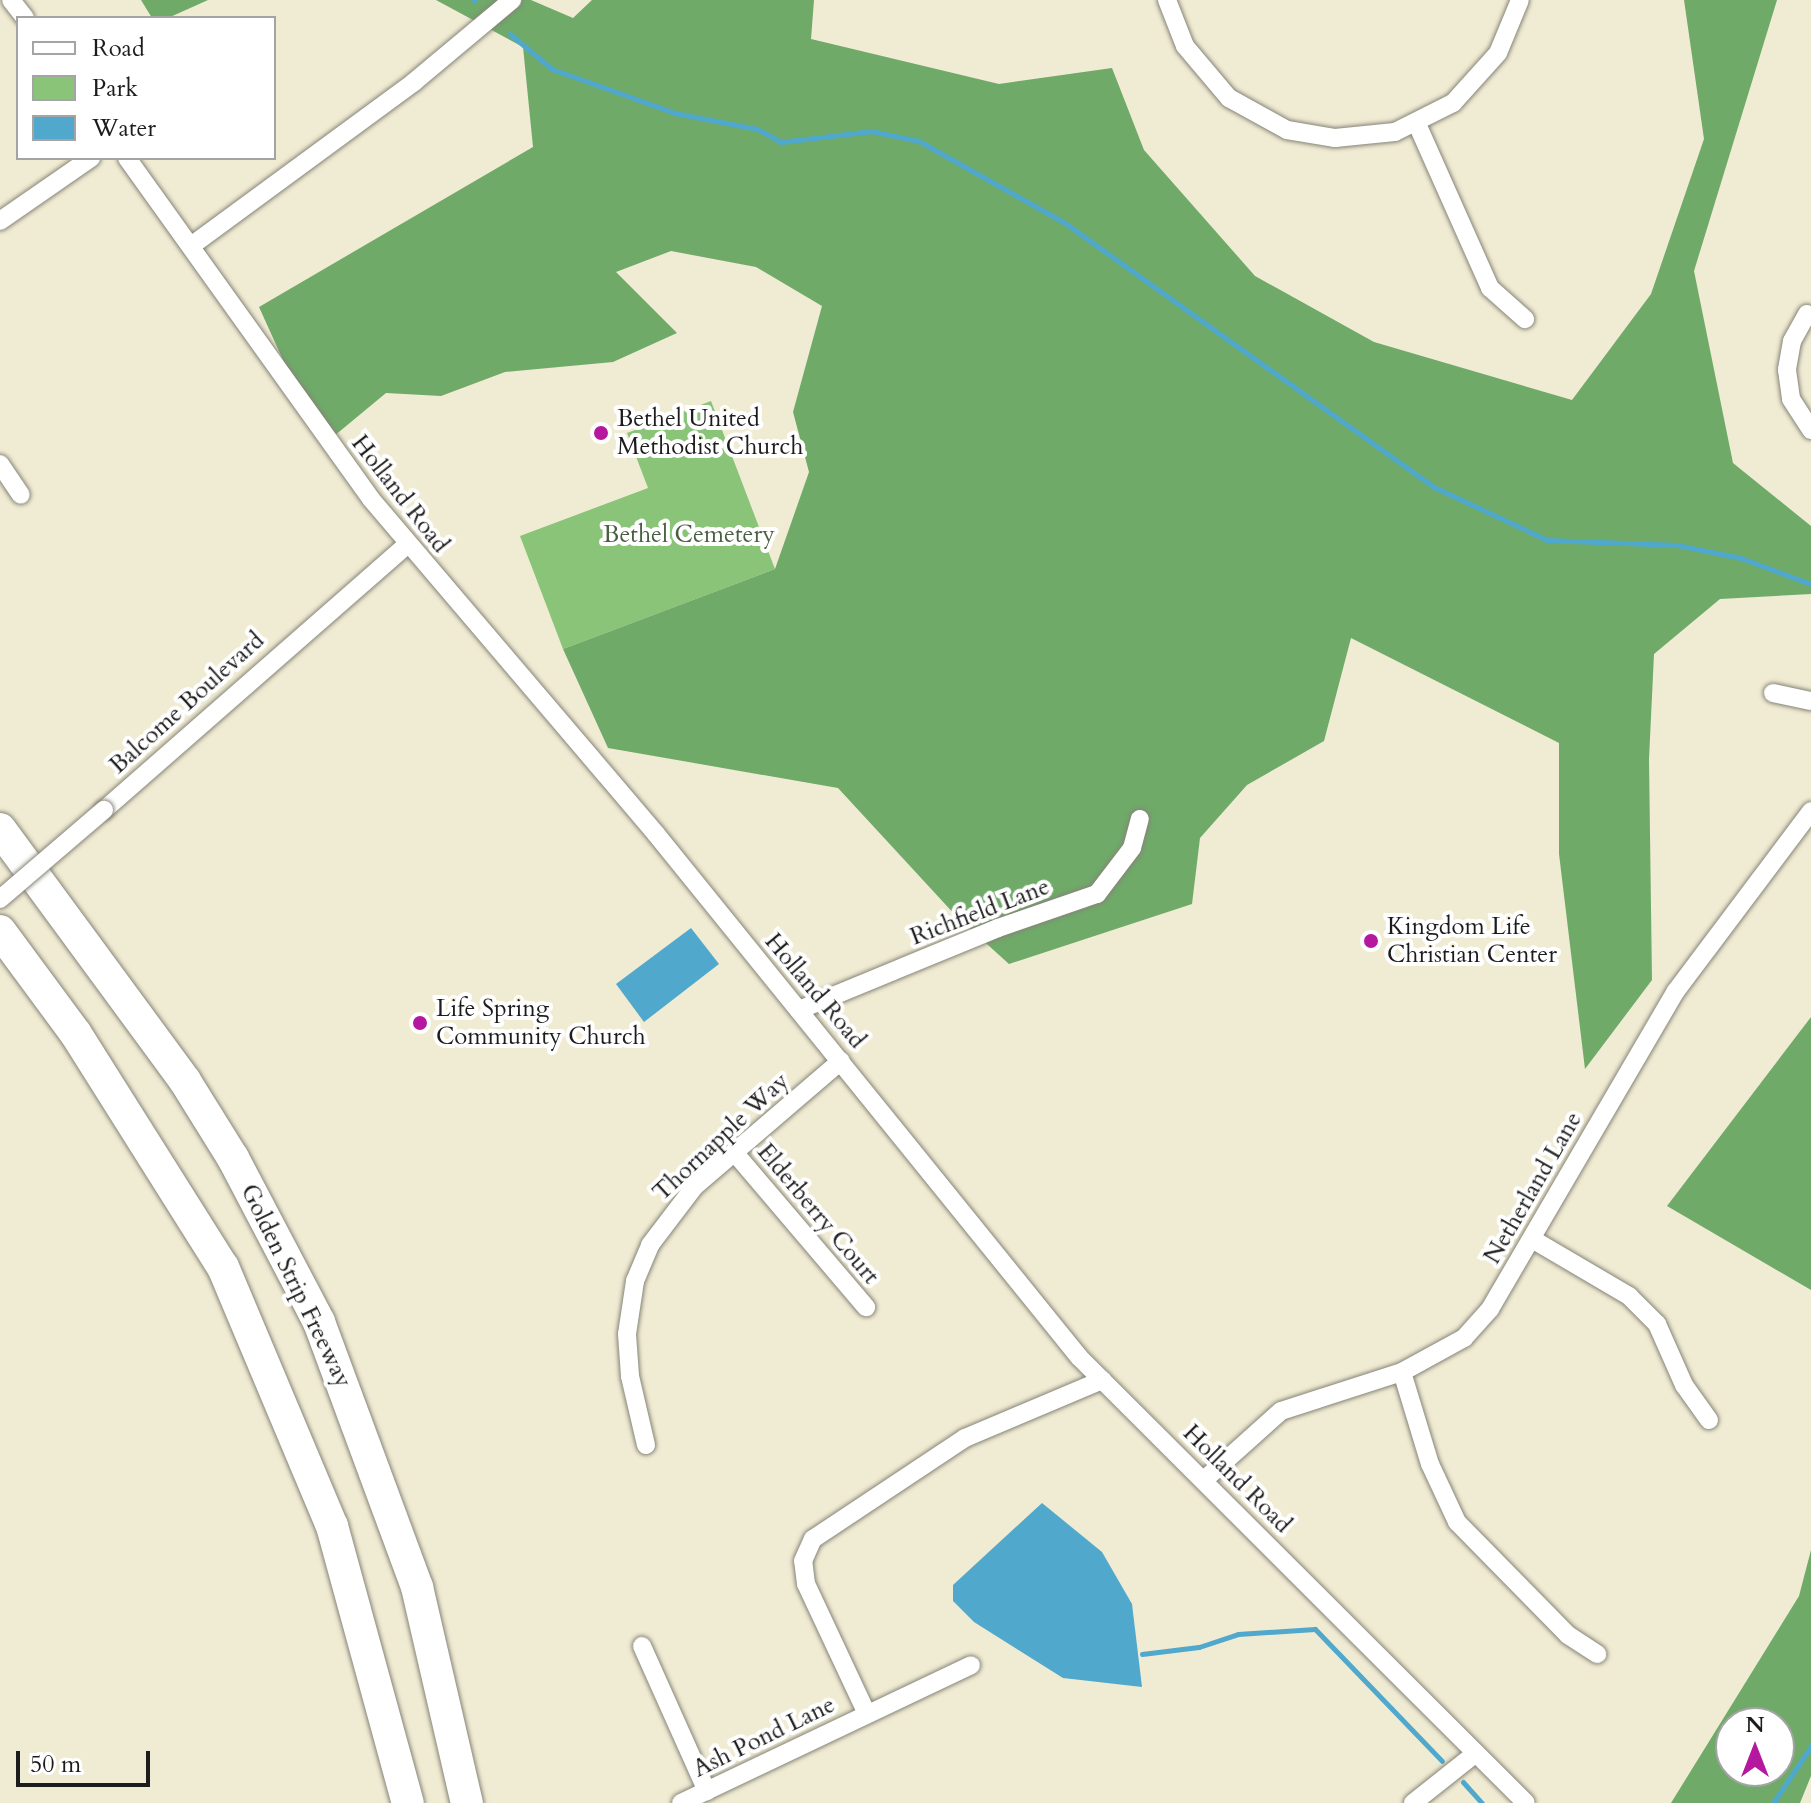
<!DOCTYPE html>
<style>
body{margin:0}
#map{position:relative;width:1811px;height:1803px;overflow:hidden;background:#f0ebd3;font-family:Cardo,serif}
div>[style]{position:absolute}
.green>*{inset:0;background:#8ac479}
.forest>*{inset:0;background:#6faa69}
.water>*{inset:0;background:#50a8cd}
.stream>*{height:5px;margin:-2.5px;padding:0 2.5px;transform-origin:2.5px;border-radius:2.5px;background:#50a8cd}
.roads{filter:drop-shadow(0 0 2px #868478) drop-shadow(0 0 2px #868478)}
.minor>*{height:18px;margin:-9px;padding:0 9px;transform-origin:9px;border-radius:9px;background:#fff}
.motorway>*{height:32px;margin:-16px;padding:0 16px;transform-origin:16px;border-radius:16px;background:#fff}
.bridges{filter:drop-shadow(0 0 2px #868478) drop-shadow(0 0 2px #868478)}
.minor-bridge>*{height:18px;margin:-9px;padding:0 9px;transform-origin:9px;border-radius:9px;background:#fff}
.dots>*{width:22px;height:22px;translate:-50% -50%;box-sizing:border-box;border:4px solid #fff;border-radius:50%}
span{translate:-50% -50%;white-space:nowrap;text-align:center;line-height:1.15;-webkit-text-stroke:8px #fff;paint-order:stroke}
.poi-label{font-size:24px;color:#1c1c1c}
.left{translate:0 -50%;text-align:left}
.street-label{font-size:24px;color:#1c1c1c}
.park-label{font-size:24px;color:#485f41}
.legend{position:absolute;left:16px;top:16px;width:260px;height:144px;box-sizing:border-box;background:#fff;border:2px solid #a4a4a4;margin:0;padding:10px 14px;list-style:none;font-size:24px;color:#1c1c1c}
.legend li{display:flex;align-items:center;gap:16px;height:40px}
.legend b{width:40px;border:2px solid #a4a4a4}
.north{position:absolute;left:1715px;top:1707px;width:80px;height:80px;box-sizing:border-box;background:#fff;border:2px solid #a4a4a4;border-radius:50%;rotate:0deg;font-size:22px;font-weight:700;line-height:32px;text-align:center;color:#1c1c1c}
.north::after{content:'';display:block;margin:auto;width:28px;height:36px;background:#b5179e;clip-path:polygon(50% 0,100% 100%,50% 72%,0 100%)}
.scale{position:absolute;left:16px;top:1751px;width:134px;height:36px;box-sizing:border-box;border:4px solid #1c1c1c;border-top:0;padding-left:10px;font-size:24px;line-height:28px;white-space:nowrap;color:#1c1c1c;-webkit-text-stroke:6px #fff;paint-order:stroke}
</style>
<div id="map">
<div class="green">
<i style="clip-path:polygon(711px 401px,775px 569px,563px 649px,520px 536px,648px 488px,627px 433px)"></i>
</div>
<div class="forest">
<i style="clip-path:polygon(141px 0,208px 0,168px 18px,152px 18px)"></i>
<i style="clip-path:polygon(436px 0,531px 0,573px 18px,592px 0,814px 0,811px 39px,999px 84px,1112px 68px,1144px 150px,1255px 276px,1374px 342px,1572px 400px,1651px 294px,1704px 139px,1684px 0,1777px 0,1694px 271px,1733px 463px,1811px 526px,1811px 594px,1720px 599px,1654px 654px,1649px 759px,1652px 980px,1585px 1069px,1559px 854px,1559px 743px,1351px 638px,1324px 741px,1247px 785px,1200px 838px,1192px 904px,1009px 964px,957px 917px,838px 788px,608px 748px,563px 649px,775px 569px,809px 472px,793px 412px,822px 306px,756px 267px,671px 251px,616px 272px,677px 333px,613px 362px,505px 372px,441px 396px,386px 393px,322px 446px,259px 307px,533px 147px,523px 47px)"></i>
<i style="clip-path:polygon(1811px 1017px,1811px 1290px,1667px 1206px)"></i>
<i style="clip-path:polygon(evenodd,1811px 1550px,1811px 1776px,1800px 1803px,1671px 1803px,1799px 1596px,1811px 1550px,1779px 1723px,1779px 1771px,1731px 1771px,1731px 1723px,1779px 1723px)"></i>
</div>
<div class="water">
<i style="clip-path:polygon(691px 928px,719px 964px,644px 1022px,616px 984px)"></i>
<i style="clip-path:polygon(1042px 1503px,1102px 1552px,1132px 1604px,1142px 1687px,1063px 1678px,974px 1622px,953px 1601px,953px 1585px)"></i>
</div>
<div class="stream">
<i style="left:474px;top:0;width:1px"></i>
<i style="left:510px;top:34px;width:55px;rotate:39.8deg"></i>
<i style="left:552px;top:69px;width:131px;rotate:19.7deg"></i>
<i style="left:675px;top:113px;width:84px;rotate:11deg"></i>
<i style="left:757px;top:129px;width:27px;rotate:28deg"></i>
<i style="left:781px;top:142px;width:91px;rotate:-7deg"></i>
<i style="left:871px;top:131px;width:49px;rotate:11.8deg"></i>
<i style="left:919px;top:141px;width:167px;rotate:29.3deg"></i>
<i style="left:1065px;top:223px;width:454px;rotate:35.6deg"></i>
<i style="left:1434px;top:487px;width:125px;rotate:25.1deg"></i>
<i style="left:1547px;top:540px;width:130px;rotate:2.2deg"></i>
<i style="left:1677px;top:545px;width:65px;rotate:11.5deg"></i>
<i style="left:1741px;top:558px;width:75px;rotate:20.4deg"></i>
<i style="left:1142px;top:1654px;width:57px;rotate:-7deg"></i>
<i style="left:1199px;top:1647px;width:41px;rotate:-18.4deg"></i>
<i style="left:1238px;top:1634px;width:77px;rotate:-3.7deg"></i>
<i style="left:1315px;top:1629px;width:183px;rotate:46.1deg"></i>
<i style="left:1463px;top:1782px;width:28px;rotate:48deg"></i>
<i style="left:1773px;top:1803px;width:69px;rotate:-56.3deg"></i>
</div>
<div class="roads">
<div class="minor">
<i style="left:11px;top:0;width:23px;rotate:52deg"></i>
<i style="left:1167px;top:0;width:49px;rotate:68.6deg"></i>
<i style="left:1185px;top:46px;width:68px;rotate:49.8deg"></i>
<i style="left:1229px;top:98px;width:66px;rotate:28.9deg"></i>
<i style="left:1287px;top:130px;width:49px;rotate:9.5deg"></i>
<i style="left:1335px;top:138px;width:60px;rotate:-5.7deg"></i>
<i style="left:1395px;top:132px;width:65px;rotate:-26.6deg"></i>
<i style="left:1453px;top:103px;width:67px;rotate:-48deg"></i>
<i style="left:1498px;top:53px;width:57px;rotate:-67.5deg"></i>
<i style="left:1417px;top:124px;width:180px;rotate:66deg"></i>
<i style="left:1490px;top:288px;width:47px;rotate:41.5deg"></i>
<i style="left:127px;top:158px;width:419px;rotate:54.4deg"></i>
<i style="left:371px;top:499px;width:440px;rotate:49.6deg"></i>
<i style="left:656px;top:834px;width:673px;rotate:51.03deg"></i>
<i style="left:1079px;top:1357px;width:631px;rotate:44.94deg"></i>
<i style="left:0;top:221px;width:111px;rotate:-34.7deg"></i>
<i style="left:191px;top:246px;width:277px;rotate:-36.3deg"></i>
<i style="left:414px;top:82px;width:128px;rotate:-39.9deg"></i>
<i style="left:1807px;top:314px;width:31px;rotate:119deg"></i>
<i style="left:1792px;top:341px;width:29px;rotate:100deg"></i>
<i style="left:1787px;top:370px;width:29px;rotate:82deg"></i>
<i style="left:1791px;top:399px;width:37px;rotate:57deg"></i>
<i style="left:0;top:464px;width:37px;rotate:56deg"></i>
<i style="left:1773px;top:693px;width:39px;rotate:12deg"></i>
<i style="left:104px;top:810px;width:404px;rotate:-41.2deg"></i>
<i style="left:799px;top:1010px;width:215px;rotate:-22.4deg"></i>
<i style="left:998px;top:928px;width:105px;rotate:-19deg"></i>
<i style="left:1097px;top:894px;width:58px;rotate:-52.7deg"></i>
<i style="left:1132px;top:848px;width:30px;rotate:-75deg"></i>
<i style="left:734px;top:1152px;width:204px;rotate:49.6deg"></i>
<i style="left:1532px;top:1239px;width:113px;rotate:30.4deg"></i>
<i style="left:1629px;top:1296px;width:40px;rotate:45deg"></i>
<i style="left:1657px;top:1324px;width:67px;rotate:66.1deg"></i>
<i style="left:1684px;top:1385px;width:43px;rotate:54.5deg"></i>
<i style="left:1402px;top:1372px;width:96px;rotate:73.1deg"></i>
<i style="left:1430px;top:1464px;width:64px;rotate:65deg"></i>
<i style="left:1457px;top:1522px;width:158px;rotate:45.5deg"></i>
<i style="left:1568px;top:1635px;width:35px;rotate:33deg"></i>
<i style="left:646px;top:1445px;width:71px;rotate:-103.1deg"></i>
<i style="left:630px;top:1376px;width:42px;rotate:-94.1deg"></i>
<i style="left:627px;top:1334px;width:54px;rotate:-81.4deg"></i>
<i style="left:635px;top:1281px;width:39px;rotate:-67deg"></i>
<i style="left:650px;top:1245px;width:74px;rotate:-52.7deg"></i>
<i style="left:695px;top:1186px;width:192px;rotate:-40.6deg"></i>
<i style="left:1204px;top:1480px;width:103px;rotate:-41.9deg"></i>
<i style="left:1281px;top:1411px;width:127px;rotate:-17.9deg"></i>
<i style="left:1402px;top:1372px;width:71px;rotate:-28.7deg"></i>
<i style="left:1464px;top:1338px;width:39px;rotate:-48deg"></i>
<i style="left:1490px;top:1309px;width:368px;rotate:-59.7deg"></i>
<i style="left:1676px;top:991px;width:225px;rotate:-53.1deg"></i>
<i style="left:642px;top:1646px;width:159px;rotate:65.9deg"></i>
<i style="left:867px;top:1714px;width:144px;rotate:-115.1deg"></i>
<i style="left:806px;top:1584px;width:23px;rotate:-97deg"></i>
<i style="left:803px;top:1561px;width:24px;rotate:-66deg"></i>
<i style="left:813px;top:1539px;width:182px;rotate:-33.6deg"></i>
<i style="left:965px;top:1438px;width:149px;rotate:-22.9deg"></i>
<i style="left:681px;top:1803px;width:321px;rotate:-25.4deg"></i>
<i style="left:1413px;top:1803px;width:80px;rotate:-38.4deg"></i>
</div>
<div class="motorway">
<i style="left:0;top:829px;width:313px;rotate:53.7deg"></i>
<i style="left:185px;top:1081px;width:91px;rotate:58.1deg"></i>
<i style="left:233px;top:1158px;width:185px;rotate:62.3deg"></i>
<i style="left:319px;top:1322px;width:283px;rotate:69.7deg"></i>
<i style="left:417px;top:1587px;width:222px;rotate:77deg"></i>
<i style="left:0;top:931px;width:128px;rotate:53.6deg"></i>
<i style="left:76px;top:1034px;width:275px;rotate:57.8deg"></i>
<i style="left:223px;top:1267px;width:281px;rotate:67.2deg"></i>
<i style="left:332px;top:1526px;width:287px;rotate:74.7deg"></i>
</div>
</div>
<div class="bridges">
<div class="minor-bridge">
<i style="left:0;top:899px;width:137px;rotate:-40.6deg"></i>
</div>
</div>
<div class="dots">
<i style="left:601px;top:433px;background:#b5179e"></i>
<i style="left:1371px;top:941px;background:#b5179e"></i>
<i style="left:420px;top:1023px;background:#b5179e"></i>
</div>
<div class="poi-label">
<span class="left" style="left:617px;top:433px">Bethel United<br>Methodist Church</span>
<span class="left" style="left:1387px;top:941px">Kingdom Life<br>Christian Center</span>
<span class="left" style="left:436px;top:1023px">Life Spring<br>Community Church</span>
</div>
<div class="street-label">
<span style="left:400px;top:494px;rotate:52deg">Holland Road</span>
<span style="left:187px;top:703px;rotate:-42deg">Balcome Boulevard</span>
<span style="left:980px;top:912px;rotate:-21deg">Richfield Lane</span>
<span style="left:815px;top:991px;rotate:50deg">Holland Road</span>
<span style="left:721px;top:1137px;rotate:-43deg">Thornapple Way</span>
<span style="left:1533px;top:1188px;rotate:-60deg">Netherland Lane</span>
<span style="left:818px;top:1214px;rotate:50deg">Elderberry Court</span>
<span style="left:296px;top:1286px;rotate:64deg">Golden Strip Freeway</span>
<span style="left:1237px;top:1479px;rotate:45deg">Holland Road</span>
<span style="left:764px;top:1737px;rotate:-26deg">Ash Pond Lane</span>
</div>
<div class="park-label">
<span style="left:689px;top:535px">Bethel Cemetery</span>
</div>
<ul class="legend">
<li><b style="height:10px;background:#fff"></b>Road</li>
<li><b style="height:22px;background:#8ac479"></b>Park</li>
<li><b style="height:22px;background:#50a8cd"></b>Water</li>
</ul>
<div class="north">N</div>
<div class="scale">50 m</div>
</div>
